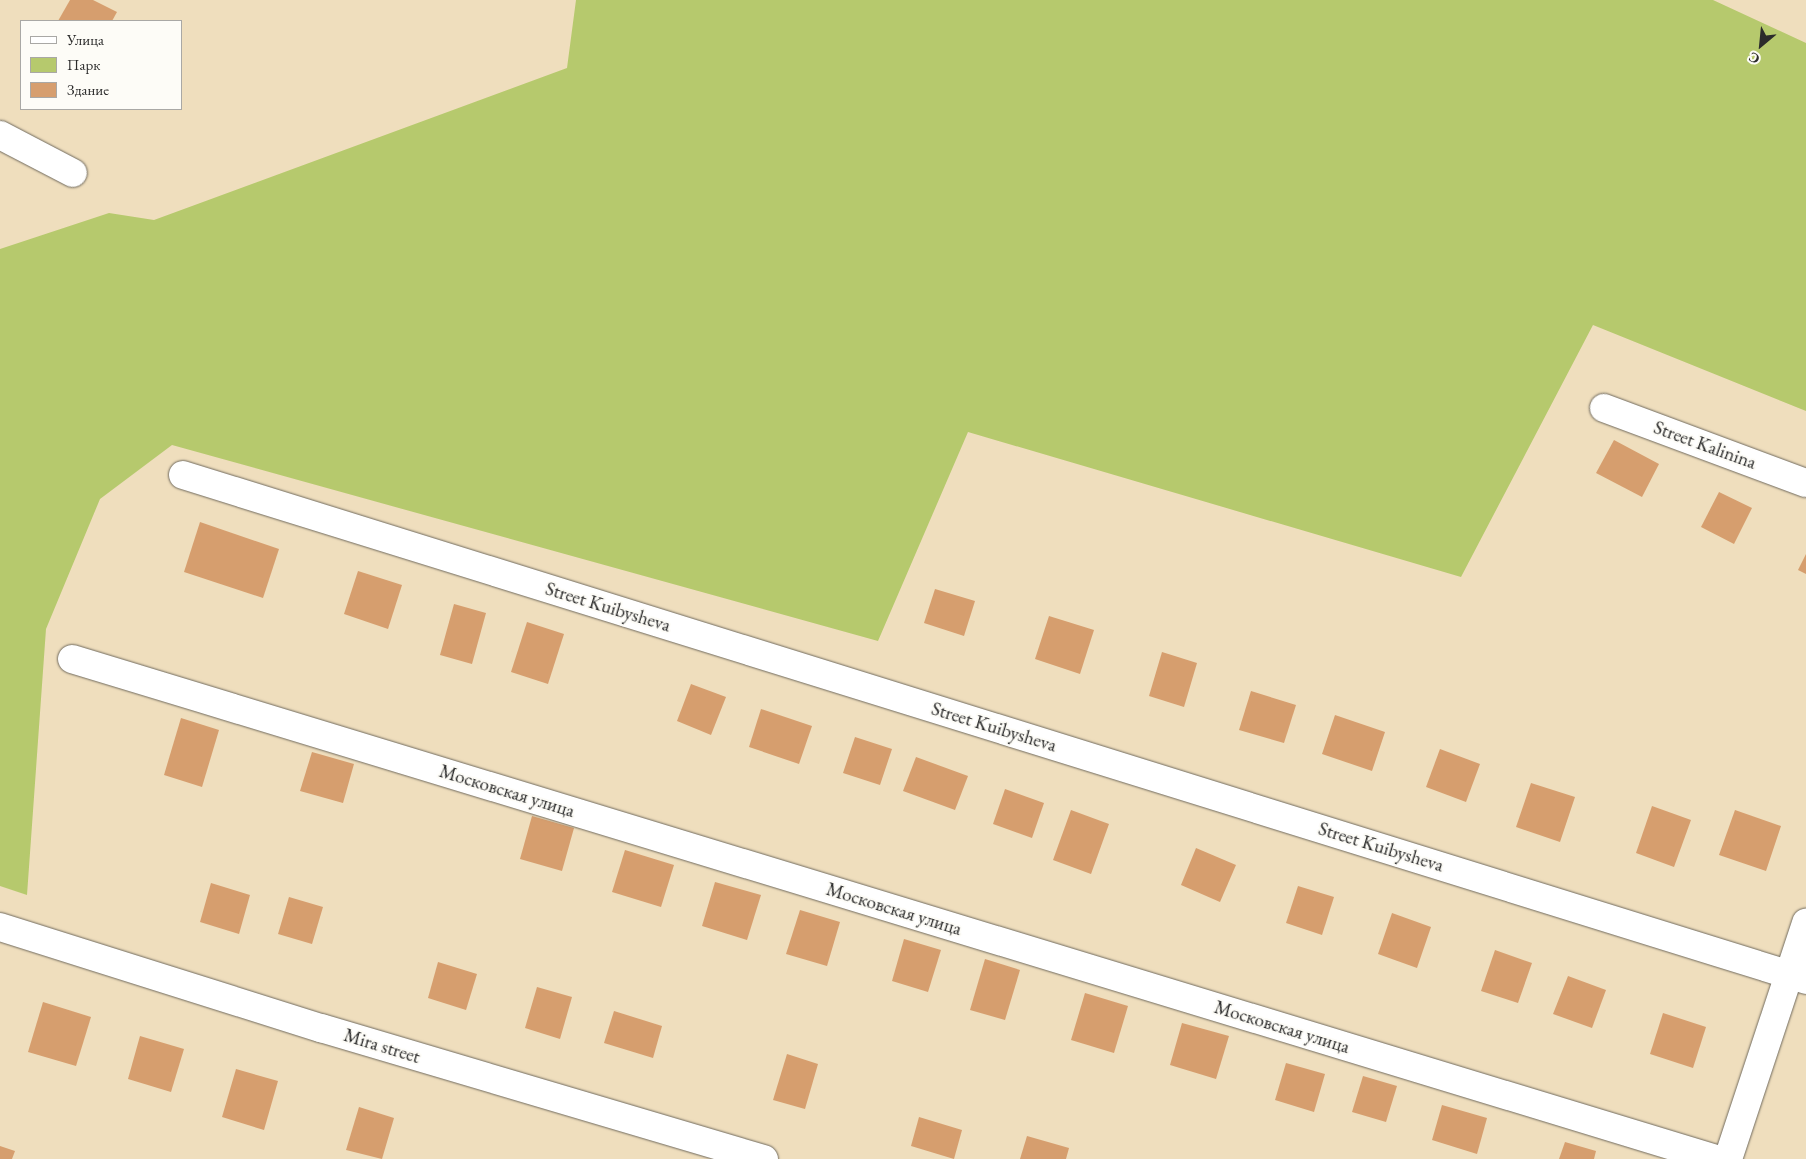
<!DOCTYPE html>
<meta charset="utf-8">
<style>
body{margin:0}
#map{position:relative;width:1806px;height:1159px;overflow:hidden;background:#efdebd;font-family:"EB Garamond",serif}
div>[style]{position:absolute}
.green>*{inset:0;background:#b6c96d}
.building>*{inset:0;background:#d69e6e}
.roads{filter:drop-shadow(0 0 1px #706a5e) drop-shadow(0 0 1px #706a5e)}
.street>*{height:28px;margin:-14px;padding:0 14px;transform-origin:14px;border-radius:14px;background:#fff}
span{translate:-50% -50%;white-space:nowrap;text-align:center;line-height:1.15;-webkit-text-stroke:4px #fdfcf7;paint-order:stroke}
.street-label{font-size:19px;color:#2b2b2b}
.legend{position:absolute;left:20px;top:20px;width:162px;height:90px;box-sizing:border-box;background:#fdfcf7;border:1px solid #a9a8a5;margin:0;padding:6px 9px;list-style:none;font-size:15px;color:#2b2b2b}
.legend li{display:flex;align-items:center;gap:10px;height:25px}
.legend b{width:25px;border:1px solid #a9a8a5}
.north{position:absolute;left:1736px;top:20px;width:50px;height:50px;-webkit-text-stroke:4px #fdfcf7;paint-order:stroke;rotate:208deg;font-size:14px;font-weight:700;line-height:20px;text-align:center;color:#2b2b2b}
.north::after{content:'';display:block;margin:auto;width:18px;height:22px;background:#2b2b2b;clip-path:polygon(50% 0,100% 100%,50% 72%,0 100%)}
</style>
<div id="map">
<div class="green">
<i style="clip-path:polygon(576px 0,1713px 0,1806px 43px,1806px 411px,1593px 325px,1461px 577px,968px 432px,878px 641px,172px 445px,100px 499px,46px 629px,27px 895px,0 886px,0 249px,109px 213px,154px 220px,567px 68px)"></i>
</div>
<div class="building">
<i style="clip-path:polygon(70px 0,93px 0,117px 12px,112px 21px,58px 21px)"></i>
<i style="clip-path:polygon(1614px 440px,1659px 464px,1642px 497px,1596px 473px)"></i>
<i style="clip-path:polygon(1719px 492px,1752px 508px,1734px 544px,1701px 527px)"></i>
<i style="clip-path:polygon(200px 522px,279px 549px,263px 598px,184px 572px)"></i>
<i style="clip-path:polygon(1806px 554px,1806px 574px,1798px 570px)"></i>
<i style="clip-path:polygon(358px 571px,402px 585px,388px 629px,344px 614px)"></i>
<i style="clip-path:polygon(935px 589px,975px 601px,964px 636px,924px 623px)"></i>
<i style="clip-path:polygon(454px 604px,486px 613px,472px 664px,440px 655px)"></i>
<i style="clip-path:polygon(1049px 616px,1094px 630px,1080px 674px,1035px 659px)"></i>
<i style="clip-path:polygon(527px 622px,564px 634px,548px 684px,511px 672px)"></i>
<i style="clip-path:polygon(1162px 652px,1197px 663px,1184px 707px,1149px 696px)"></i>
<i style="clip-path:polygon(691px 684px,726px 697px,711px 735px,677px 721px)"></i>
<i style="clip-path:polygon(1251px 691px,1296px 705px,1284px 743px,1239px 730px)"></i>
<i style="clip-path:polygon(761px 709px,812px 726px,799px 764px,749px 747px)"></i>
<i style="clip-path:polygon(1335px 715px,1385px 732px,1372px 771px,1322px 754px)"></i>
<i style="clip-path:polygon(181px 718px,219px 730px,202px 787px,164px 775px)"></i>
<i style="clip-path:polygon(855px 737px,892px 749px,880px 785px,843px 773px)"></i>
<i style="clip-path:polygon(1440px 749px,1480px 764px,1466px 802px,1426px 787px)"></i>
<i style="clip-path:polygon(312px 752px,354px 764px,343px 803px,300px 791px)"></i>
<i style="clip-path:polygon(916px 757px,968px 776px,955px 810px,903px 791px)"></i>
<i style="clip-path:polygon(1531px 783px,1575px 797px,1560px 842px,1516px 827px)"></i>
<i style="clip-path:polygon(1005px 789px,1044px 803px,1032px 838px,993px 824px)"></i>
<i style="clip-path:polygon(1652px 806px,1691px 820px,1674px 867px,1636px 853px)"></i>
<i style="clip-path:polygon(1071px 810px,1109px 824px,1091px 874px,1053px 860px)"></i>
<i style="clip-path:polygon(1735px 810px,1781px 826px,1766px 871px,1719px 855px)"></i>
<i style="clip-path:polygon(532px 816px,574px 828px,562px 871px,520px 859px)"></i>
<i style="clip-path:polygon(1196px 848px,1236px 865px,1220px 902px,1181px 885px)"></i>
<i style="clip-path:polygon(625px 850px,674px 865px,661px 907px,612px 892px)"></i>
<i style="clip-path:polygon(715px 882px,761px 895px,747px 940px,702px 926px)"></i>
<i style="clip-path:polygon(211px 883px,250px 895px,239px 934px,200px 922px)"></i>
<i style="clip-path:polygon(1298px 886px,1334px 897px,1322px 935px,1286px 923px)"></i>
<i style="clip-path:polygon(289px 897px,323px 907px,312px 944px,278px 934px)"></i>
<i style="clip-path:polygon(800px 910px,840px 922px,827px 966px,786px 954px)"></i>
<i style="clip-path:polygon(1392px 913px,1431px 927px,1417px 968px,1378px 954px)"></i>
<i style="clip-path:polygon(904px 939px,941px 950px,928px 992px,892px 981px)"></i>
<i style="clip-path:polygon(1495px 950px,1532px 963px,1518px 1003px,1481px 991px)"></i>
<i style="clip-path:polygon(985px 959px,1020px 970px,1005px 1020px,970px 1010px)"></i>
<i style="clip-path:polygon(438px 962px,477px 974px,466px 1010px,428px 998px)"></i>
<i style="clip-path:polygon(1568px 976px,1606px 990px,1592px 1028px,1553px 1014px)"></i>
<i style="clip-path:polygon(537px 987px,572px 997px,560px 1039px,525px 1028px)"></i>
<i style="clip-path:polygon(1085px 993px,1128px 1006px,1114px 1053px,1071px 1040px)"></i>
<i style="clip-path:polygon(43px 1002px,91px 1017px,76px 1066px,28px 1052px)"></i>
<i style="clip-path:polygon(614px 1011px,662px 1026px,653px 1058px,604px 1043px)"></i>
<i style="clip-path:polygon(1663px 1013px,1706px 1027px,1693px 1068px,1650px 1054px)"></i>
<i style="clip-path:polygon(1182px 1023px,1229px 1036px,1216px 1079px,1170px 1065px)"></i>
<i style="clip-path:polygon(140px 1036px,184px 1049px,171px 1092px,128px 1079px)"></i>
<i style="clip-path:polygon(787px 1054px,818px 1064px,805px 1109px,773px 1100px)"></i>
<i style="clip-path:polygon(1286px 1063px,1325px 1074px,1314px 1112px,1275px 1100px)"></i>
<i style="clip-path:polygon(236px 1069px,278px 1081px,264px 1130px,222px 1117px)"></i>
<i style="clip-path:polygon(1363px 1076px,1397px 1086px,1386px 1122px,1352px 1112px)"></i>
<i style="clip-path:polygon(1442px 1105px,1487px 1118px,1477px 1154px,1432px 1140px)"></i>
<i style="clip-path:polygon(359px 1107px,394px 1118px,382px 1159px,346px 1150px)"></i>
<i style="clip-path:polygon(919px 1117px,962px 1130px,954px 1159px,911px 1146px)"></i>
<i style="clip-path:polygon(1027px 1136px,1069px 1148px,1066px 1159px,1020px 1159px)"></i>
<i style="clip-path:polygon(1565px 1142px,1596px 1151px,1594px 1159px,1559px 1159px)"></i>
<i style="clip-path:polygon(0 1146px,15px 1151px,12px 1159px,0 1159px)"></i>
</div>
<div class="roads">
<div class="street">
<i style="left:0;top:135px;width:82px;rotate:27.5deg"></i>
<i style="left:1604px;top:408px;width:215px;rotate:20.4deg"></i>
<i style="left:183px;top:475px;width:1700px;rotate:17.28deg"></i>
<i style="left:72px;top:659px;width:1718px;rotate:16.92deg"></i>
<i style="left:0;top:927px;width:337px;rotate:17.5deg"></i>
<i style="left:321px;top:1028px;width:462px;rotate:16.5deg"></i>
<i style="left:1728px;top:1159px;width:249px;rotate:-71.7deg"></i>
</div>
</div>
<div class="street-label">
<span style="left:1705px;top:445px;rotate:20deg">Street Kalinina</span>
<span style="left:608px;top:607px;rotate:17deg">Street Kuibysheva</span>
<span style="left:994px;top:727px;rotate:17deg">Street Kuibysheva</span>
<span style="left:507px;top:791px;rotate:17deg">Московская улица</span>
<span style="left:1381px;top:847px;rotate:17deg">Street Kuibysheva</span>
<span style="left:894px;top:909px;rotate:17deg">Московская улица</span>
<span style="left:1282px;top:1027px;rotate:17deg">Московская улица</span>
<span style="left:382px;top:1046px;rotate:17deg">Mira street</span>
</div>
<ul class="legend">
<li><b style="height:6px;background:#fff"></b>Улица</li>
<li><b style="height:14px;background:#b6c96d"></b>Парк</li>
<li><b style="height:14px;background:#d69e6e"></b>Здание</li>
</ul>
<div class="north">С</div>
</div>
